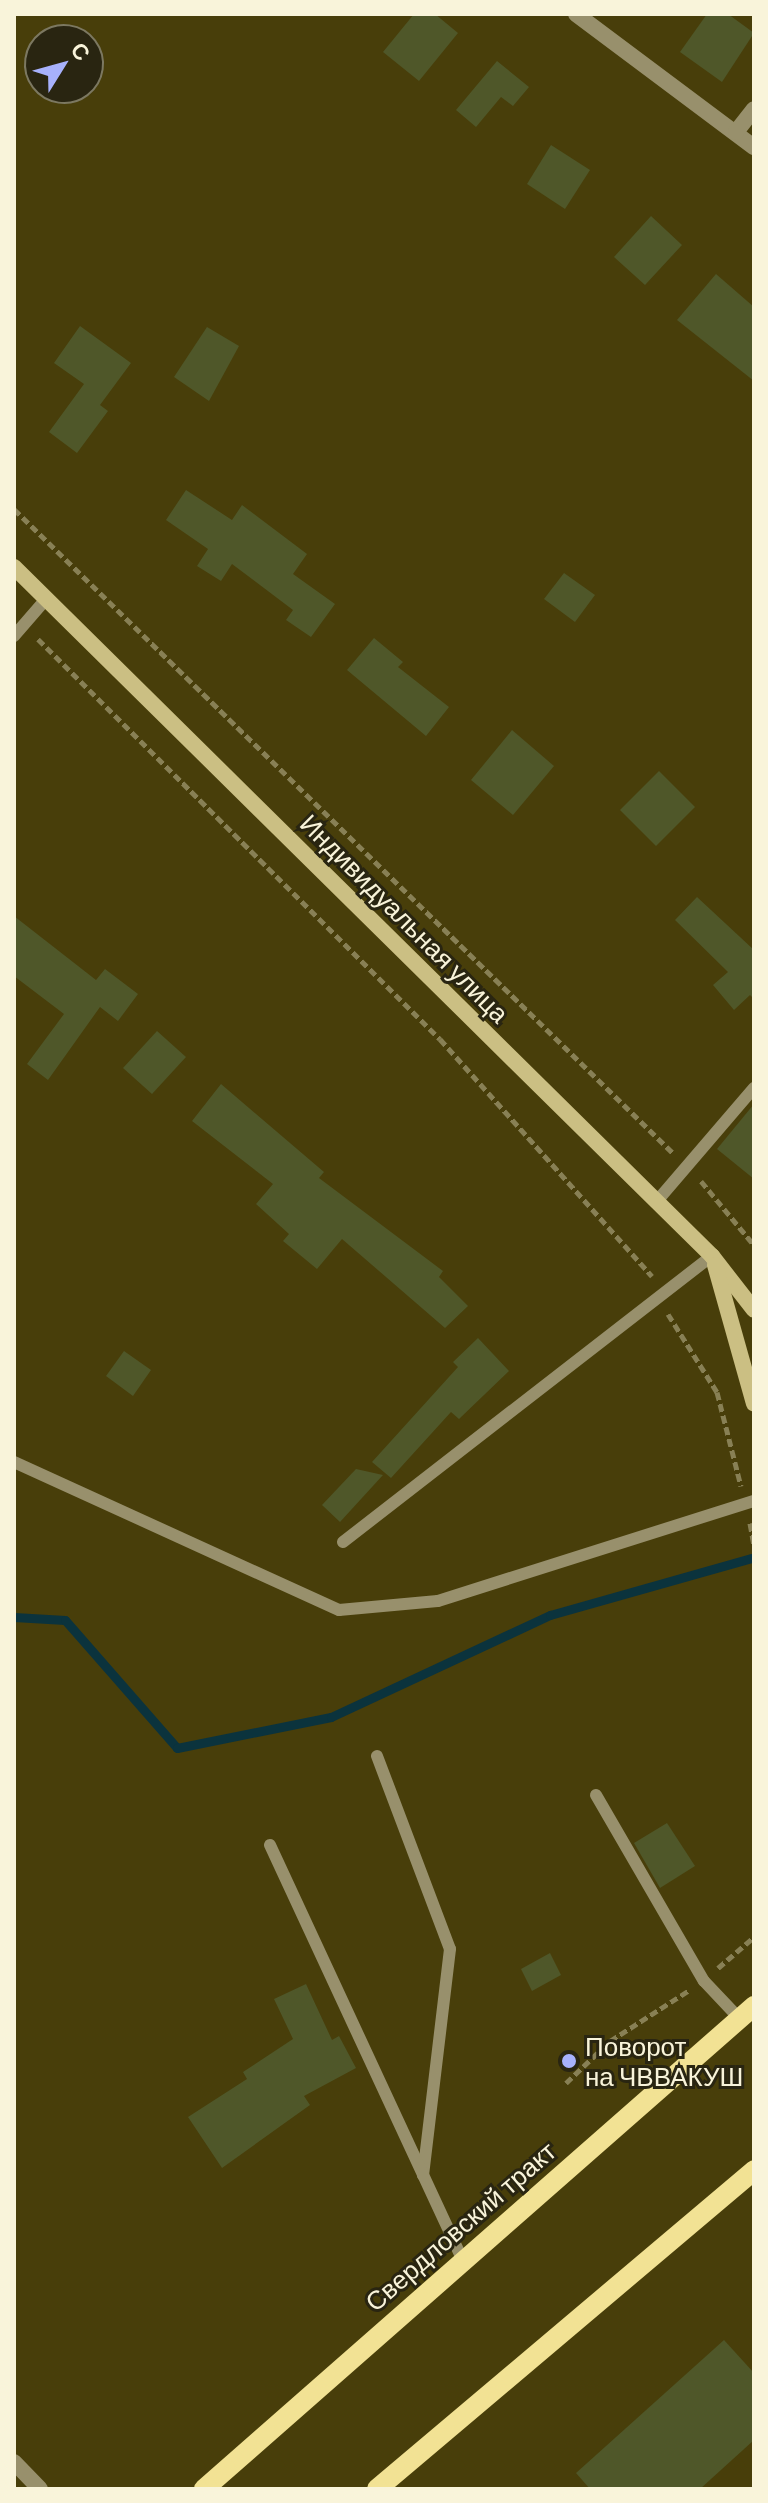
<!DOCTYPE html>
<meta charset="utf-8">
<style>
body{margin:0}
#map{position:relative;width:768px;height:2503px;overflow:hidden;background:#483e0a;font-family:Barlow,sans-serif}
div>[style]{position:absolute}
.stream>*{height:9px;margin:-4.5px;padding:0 4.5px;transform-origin:4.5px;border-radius:4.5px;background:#0b333d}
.building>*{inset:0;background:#4f5729}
.path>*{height:5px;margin-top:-2.5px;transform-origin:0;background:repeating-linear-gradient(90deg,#888055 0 8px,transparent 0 12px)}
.service>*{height:12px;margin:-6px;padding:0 6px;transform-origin:6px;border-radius:6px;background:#98906c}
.minor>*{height:16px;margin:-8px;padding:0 8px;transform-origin:8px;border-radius:8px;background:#98906c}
.secondary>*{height:16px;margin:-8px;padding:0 8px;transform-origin:8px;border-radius:8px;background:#cbbf83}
.primary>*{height:20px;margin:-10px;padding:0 10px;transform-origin:10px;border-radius:10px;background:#f2e294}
.dots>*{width:22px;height:22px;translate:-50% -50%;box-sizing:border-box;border:4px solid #292511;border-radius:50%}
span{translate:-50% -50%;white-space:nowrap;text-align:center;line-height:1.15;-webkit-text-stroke:6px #292511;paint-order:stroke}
.street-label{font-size:26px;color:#f9f4da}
.poi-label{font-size:26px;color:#f9f4da}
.left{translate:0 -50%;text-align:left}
.frame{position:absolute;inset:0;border:16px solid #f9f4da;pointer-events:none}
.north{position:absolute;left:24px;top:24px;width:80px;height:80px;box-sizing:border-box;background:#292511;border:2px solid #7c7861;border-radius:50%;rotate:53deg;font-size:22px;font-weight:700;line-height:32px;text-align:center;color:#f9f4da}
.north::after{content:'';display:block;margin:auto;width:28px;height:36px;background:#a7b1fc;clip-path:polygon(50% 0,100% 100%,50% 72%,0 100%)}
</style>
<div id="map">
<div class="stream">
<i style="left:14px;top:1617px;width:51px;rotate:3.4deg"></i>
<i style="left:65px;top:1620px;width:170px;rotate:48.8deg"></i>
<i style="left:177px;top:1748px;width:157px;rotate:-11.4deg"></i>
<i style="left:331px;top:1717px;width:242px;rotate:-25deg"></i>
<i style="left:550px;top:1615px;width:209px;rotate:-15.8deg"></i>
</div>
<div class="building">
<i style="clip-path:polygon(414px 14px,435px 14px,458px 33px,419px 81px,383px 52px)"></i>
<i style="clip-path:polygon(707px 14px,728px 14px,754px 33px,722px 82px,680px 52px)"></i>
<i style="clip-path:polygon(497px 61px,529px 87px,513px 106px,501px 97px,476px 127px,456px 110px)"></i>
<i style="clip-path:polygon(551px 145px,590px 170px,565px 209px,527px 184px)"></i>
<i style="clip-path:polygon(651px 216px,682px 245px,645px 285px,614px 257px)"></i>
<i style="clip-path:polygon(716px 274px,754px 307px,754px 381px,677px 320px)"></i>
<i style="clip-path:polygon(80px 326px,131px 363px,100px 405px,108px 411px,77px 453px,49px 432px,84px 384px,54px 363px)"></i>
<i style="clip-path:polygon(207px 327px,239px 346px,209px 401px,174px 377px)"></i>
<i style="clip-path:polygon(186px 490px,232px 520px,242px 505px,307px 554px,293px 574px,335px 604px,311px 637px,286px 620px,293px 610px,232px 564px,221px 581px,197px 566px,208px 549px,166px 520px)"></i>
<i style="clip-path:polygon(564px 573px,595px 595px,575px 622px,544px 599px)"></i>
<i style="clip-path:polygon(374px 638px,403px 662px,398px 667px,449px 707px,426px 736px,347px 670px)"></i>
<i style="clip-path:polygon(512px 730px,554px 766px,513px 815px,471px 780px)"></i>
<i style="clip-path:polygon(659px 771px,695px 807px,656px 846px,620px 810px)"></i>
<i style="clip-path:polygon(697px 897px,754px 950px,754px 999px,750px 995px,734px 1010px,713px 985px,728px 972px,675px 920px)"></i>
<i style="clip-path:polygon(14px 916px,96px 980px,105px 969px,138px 994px,118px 1021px,100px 1007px,48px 1080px,27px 1064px,64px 1014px,14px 976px)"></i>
<i style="clip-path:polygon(157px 1031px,186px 1057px,152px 1094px,123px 1068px)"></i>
<i style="clip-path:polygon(221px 1084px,324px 1172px,319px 1178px,443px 1271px,439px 1277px,468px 1306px,445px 1328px,342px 1239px,317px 1269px,283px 1241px,289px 1234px,256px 1204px,273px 1184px,192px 1121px)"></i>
<i style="clip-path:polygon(754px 1104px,754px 1179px,717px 1149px)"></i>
<i style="clip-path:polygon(478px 1338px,509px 1371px,459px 1419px,451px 1412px,391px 1478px,372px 1462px,458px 1367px,453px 1362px)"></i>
<i style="clip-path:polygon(124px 1351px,151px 1370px,133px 1396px,106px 1376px)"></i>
<i style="clip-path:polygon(356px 1469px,383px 1475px,340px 1522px,322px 1505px)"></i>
<i style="clip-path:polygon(667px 1823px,695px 1866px,660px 1888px,634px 1843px)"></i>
<i style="clip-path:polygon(550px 1953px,561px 1975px,532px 1991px,521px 1969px)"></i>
<i style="clip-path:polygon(306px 1984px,332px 2040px,339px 2036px,356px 2068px,304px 2096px,310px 2105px,222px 2168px,188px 2117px,247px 2079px,243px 2072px,293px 2039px,274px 1999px)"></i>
<i style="clip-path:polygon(724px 2340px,754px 2373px,754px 2440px,700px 2489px,590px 2489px,576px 2473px)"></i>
</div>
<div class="path">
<i style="left:14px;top:509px;width:923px;rotate:44.34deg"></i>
<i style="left:38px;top:639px;width:567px;rotate:44.86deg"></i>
<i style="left:440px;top:1039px;width:318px;rotate:48.2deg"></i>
<i style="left:701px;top:1181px;width:83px;rotate:50.4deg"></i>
<i style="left:668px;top:1314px;width:92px;rotate:57.9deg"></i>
<i style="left:717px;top:1392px;width:97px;rotate:75.7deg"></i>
<i style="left:750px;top:1523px;width:23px;rotate:80deg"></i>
<i style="left:718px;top:1968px;width:48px;rotate:-40.7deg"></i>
<i style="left:566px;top:2083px;width:61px;rotate:-43.7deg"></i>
<i style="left:610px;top:2041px;width:93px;rotate:-32.7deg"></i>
</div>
<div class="service">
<i style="left:14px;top:636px;width:49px;rotate:-49.1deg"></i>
<i style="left:657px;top:1201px;width:149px;rotate:-49.4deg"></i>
<i style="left:14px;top:1462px;width:357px;rotate:24.5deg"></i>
<i style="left:339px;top:1610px;width:99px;rotate:-5.2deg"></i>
<i style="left:438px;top:1601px;width:331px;rotate:-17.6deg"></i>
<i style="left:343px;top:1542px;width:467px;rotate:-37.8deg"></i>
<i style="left:377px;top:1756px;width:206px;rotate:69.3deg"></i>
<i style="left:450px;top:1949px;width:228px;rotate:96.8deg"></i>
<i style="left:596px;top:1795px;width:215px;rotate:59.9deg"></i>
<i style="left:704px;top:1981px;width:51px;rotate:46.6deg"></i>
<i style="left:270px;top:1845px;width:455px;rotate:65.1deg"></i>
</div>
<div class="minor">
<i style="left:576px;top:14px;width:222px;rotate:36.8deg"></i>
<i style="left:736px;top:132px;width:29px;rotate:-52deg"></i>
<i style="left:14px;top:2462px;width:37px;rotate:46deg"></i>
</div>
<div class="secondary">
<i style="left:14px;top:567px;width:981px;rotate:44.63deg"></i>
<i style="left:712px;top:1256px;width:68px;rotate:52.1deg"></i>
<i style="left:715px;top:1265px;width:144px;rotate:74.3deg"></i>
</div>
<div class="primary">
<i style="left:204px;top:2489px;width:732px;rotate:-41.29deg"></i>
<i style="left:377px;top:2489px;width:494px;rotate:-40.2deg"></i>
</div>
<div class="dots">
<i style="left:569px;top:2061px;background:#a7b1fc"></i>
</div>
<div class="street-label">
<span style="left:405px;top:918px;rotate:45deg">Индивидуальная улица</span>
<span style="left:460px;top:2226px;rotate:-41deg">Свердловский тракт</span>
</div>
<div class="poi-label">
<span class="left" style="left:585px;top:2061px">Поворот<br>на ЧВВАКУШ</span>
</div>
<div class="frame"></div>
<div class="north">С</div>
</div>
